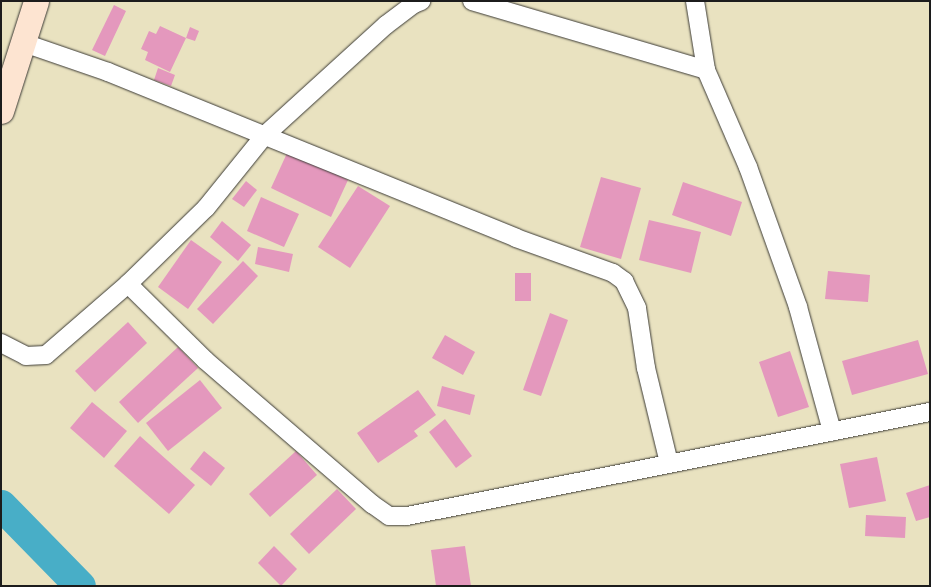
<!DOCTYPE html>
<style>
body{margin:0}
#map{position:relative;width:931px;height:587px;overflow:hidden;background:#e9e2c0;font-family:"Architects Daughter",sans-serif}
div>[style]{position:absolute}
.river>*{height:31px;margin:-15.5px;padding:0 15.5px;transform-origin:15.5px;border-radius:15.5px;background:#48aec7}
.building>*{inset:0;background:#e498bd}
.roads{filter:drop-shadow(0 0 1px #3b3a35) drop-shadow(0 0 1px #3b3a35)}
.street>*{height:18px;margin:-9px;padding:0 9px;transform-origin:9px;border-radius:9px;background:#fff}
.secondary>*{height:25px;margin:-12.5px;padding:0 12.5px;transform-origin:12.5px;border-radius:12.5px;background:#fde4d1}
span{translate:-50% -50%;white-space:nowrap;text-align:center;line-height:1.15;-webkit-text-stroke:4px #fdfcf7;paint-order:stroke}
.frame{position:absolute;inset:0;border:2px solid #1c1c1c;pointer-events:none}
</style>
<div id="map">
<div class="river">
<i style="left:1px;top:505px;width:113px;rotate:45.7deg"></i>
</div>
<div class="building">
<i style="clip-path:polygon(114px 5px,126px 11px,105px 56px,92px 50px)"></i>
<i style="clip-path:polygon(160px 26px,186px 38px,170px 72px,145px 60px,148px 52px,141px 49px,149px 31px,156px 34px)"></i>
<i style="clip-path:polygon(190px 27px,199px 31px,195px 41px,186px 38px)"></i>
<i style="clip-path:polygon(158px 68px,175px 75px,171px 86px,154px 80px)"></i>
<i style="clip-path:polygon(288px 151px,348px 180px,331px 217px,271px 188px)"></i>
<i style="clip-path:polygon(601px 177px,641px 188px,621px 259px,580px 247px)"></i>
<i style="clip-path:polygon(246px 181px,257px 190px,244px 207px,232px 199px)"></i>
<i style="clip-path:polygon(683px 182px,742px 202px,731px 236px,672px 215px)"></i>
<i style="clip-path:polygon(358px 186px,390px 206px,350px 268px,318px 247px)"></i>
<i style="clip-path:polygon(261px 197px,299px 214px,284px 247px,247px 231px)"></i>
<i style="clip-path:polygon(649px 220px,701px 232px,691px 273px,639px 260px)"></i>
<i style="clip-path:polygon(222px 221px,251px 245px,238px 261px,210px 237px)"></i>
<i style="clip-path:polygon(191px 240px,222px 262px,188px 309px,158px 287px)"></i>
<i style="clip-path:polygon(258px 247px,293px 254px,289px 272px,255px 264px)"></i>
<i style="clip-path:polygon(243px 261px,258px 276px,213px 324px,197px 309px)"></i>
<i style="clip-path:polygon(828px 271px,870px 275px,868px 302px,825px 299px)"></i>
<i style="clip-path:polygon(515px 273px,531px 273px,531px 301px,515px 301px)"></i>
<i style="clip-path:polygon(550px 313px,568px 320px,541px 396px,523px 390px)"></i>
<i style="clip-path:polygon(128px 322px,147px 343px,95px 392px,75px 371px)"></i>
<i style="clip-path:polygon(445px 335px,475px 352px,463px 375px,432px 358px)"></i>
<i style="clip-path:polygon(918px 340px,928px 374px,852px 395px,842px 361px)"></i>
<i style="clip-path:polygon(178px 347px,198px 368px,138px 423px,119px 402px)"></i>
<i style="clip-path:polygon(790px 351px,809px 407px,778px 417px,759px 362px)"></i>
<i style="clip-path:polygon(200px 380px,222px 408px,168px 451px,146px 423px)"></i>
<i style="clip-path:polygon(442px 386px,475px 395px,470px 415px,437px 406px)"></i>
<i style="clip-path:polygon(418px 390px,436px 415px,414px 431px,418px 436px,378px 463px,357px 433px)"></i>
<i style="clip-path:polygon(92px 402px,127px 431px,104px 458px,70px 428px)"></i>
<i style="clip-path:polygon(445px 419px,472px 456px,456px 468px,429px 432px)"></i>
<i style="clip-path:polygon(140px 436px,195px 485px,169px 514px,114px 466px)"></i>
<i style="clip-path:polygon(204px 451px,225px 468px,211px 486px,190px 469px)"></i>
<i style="clip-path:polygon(296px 451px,317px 475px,270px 517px,249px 494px)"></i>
<i style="clip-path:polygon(877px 457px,886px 501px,849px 508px,840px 464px)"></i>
<i style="clip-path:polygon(930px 485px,930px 517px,916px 521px,906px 493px)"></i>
<i style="clip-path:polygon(337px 489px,356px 509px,309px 554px,290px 534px)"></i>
<i style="clip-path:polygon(866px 515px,906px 517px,905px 538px,865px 536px)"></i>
<i style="clip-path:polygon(274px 546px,297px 569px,281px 586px,258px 563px)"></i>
<i style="clip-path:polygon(465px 546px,471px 586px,436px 586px,431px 550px)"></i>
</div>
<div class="roads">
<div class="street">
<i style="left:472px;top:1px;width:244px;rotate:16.4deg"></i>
<i style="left:695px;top:1px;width:70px;rotate:80.9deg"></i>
<i style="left:706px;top:70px;width:106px;rotate:66.6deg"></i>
<i style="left:748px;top:167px;width:149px;rotate:70.3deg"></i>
<i style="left:798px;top:307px;width:129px;rotate:74.7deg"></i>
<i style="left:24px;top:43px;width:89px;rotate:19deg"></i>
<i style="left:108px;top:72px;width:440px;rotate:22.1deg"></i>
<i style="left:516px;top:238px;width:103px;rotate:19.8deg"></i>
<i style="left:613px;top:273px;width:14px;rotate:36deg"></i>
<i style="left:624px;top:281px;width:30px;rotate:64deg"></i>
<i style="left:637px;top:308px;width:61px;rotate:81.5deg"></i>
<i style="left:646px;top:368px;width:98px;rotate:76.4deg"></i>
<i style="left:128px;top:284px;width:108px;rotate:44.6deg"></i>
<i style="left:205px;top:360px;width:221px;rotate:40.8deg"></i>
<i style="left:372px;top:504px;width:21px;rotate:35deg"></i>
<i style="left:389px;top:516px;width:18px"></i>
<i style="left:407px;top:516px;width:533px;rotate:-11.25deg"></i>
<i style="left:1px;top:343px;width:28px;rotate:27deg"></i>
<i style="left:26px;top:356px;width:20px;rotate:-3deg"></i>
<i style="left:46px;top:355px;width:108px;rotate:-40.9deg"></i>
<i style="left:128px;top:284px;width:109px;rotate:-44.3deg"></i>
<i style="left:206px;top:208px;width:92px;rotate:-51.1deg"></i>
<i style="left:264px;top:136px;width:165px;rotate:-42.3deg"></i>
<i style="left:386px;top:25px;width:35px;rotate:-37deg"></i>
<i style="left:414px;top:4px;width:8px;rotate:-23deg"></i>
</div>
<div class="secondary">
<i style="left:1px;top:111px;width:115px;rotate:-72.3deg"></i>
</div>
</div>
<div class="frame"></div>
</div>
